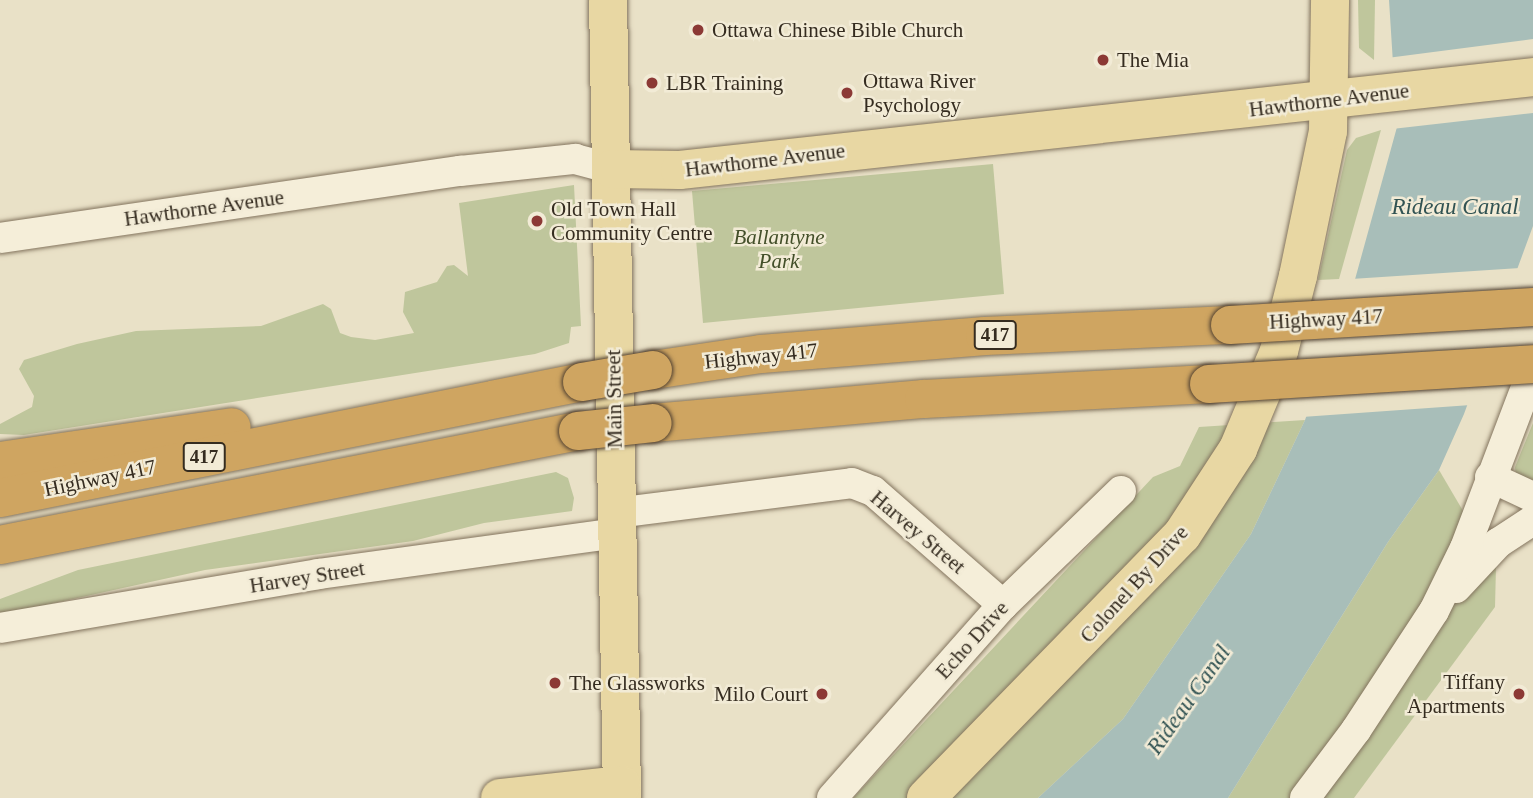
<!DOCTYPE html>
<style>
body{margin:0}
#map{position:relative;width:1533px;height:798px;overflow:hidden;background:#e9e1c7;font-family:Georgia,serif}
div>[style]{position:absolute}
.green>*{inset:0;background:#bfc69c}
.water>*{inset:0;background:#a8beb9}
.pier>*{inset:0;background:#e9e1c7}
.roads{filter:drop-shadow(0 0 2px #83745e) drop-shadow(0 0 2px #83745e)}
.minor>*{height:30px;margin:-15px;padding:0 15px;transform-origin:15px;border-radius:15px;background:#f5eed9}
.major>*{height:38px;margin:-19px;padding:0 19px;transform-origin:19px;border-radius:19px;background:#e8d7a3}
.highway>*{height:38px;margin:-19px;padding:0 19px;transform-origin:19px;border-radius:19px;background:#cfa561}
.bridges{filter:drop-shadow(0 0 2px #524232) drop-shadow(0 0 2px #524232)}
.highway-bridge>*{height:38px;margin:-19px;padding:0 19px;transform-origin:19px;border-radius:19px;background:#cfa561}
.dots>*{width:19px;height:19px;translate:-50% -50%;box-sizing:border-box;border:4px solid #f2ebd6;border-radius:50%}
span{translate:-50% -50%;white-space:nowrap;text-align:center;line-height:1.15;-webkit-text-stroke:5px #f2ebd6;paint-order:stroke}
.shield-label span{padding:2px 5px;background:#f2ebd6;border:2px solid;border-radius:5px;-webkit-text-stroke-width:0}
.shield-label{font-size:19px;color:#352c20;font-weight:700}
.poi-label{font-size:21px;color:#352c20}
.left{translate:0 -50%;text-align:left}
.right{translate:-100% -50%;text-align:right}
.street-label{font-size:21px;color:#352c20}
.park-label{font-size:21px;color:#434f29;font-style:italic}
.water-label{font-size:23px;color:#315353;font-style:italic}
</style>
<div id="map">
<div class="green">
<i style="clip-path:polygon(1358px 0,1375px 0,1374px 60px,1359px 48px)"></i>
<i style="clip-path:polygon(1381px 130px,1339px 279px,1318px 280px,1347px 150px,1356px 138px)"></i>
<i style="clip-path:polygon(993px 164px,1004px 294px,703px 323px,692px 191px)"></i>
<i style="clip-path:polygon(574px 185px,581px 326px,571px 327px,569px 343px,535px 354px,24px 435px,0 434px,0 424px,32px 407px,34px 396px,19px 369px,24px 360px,77px 344px,136px 331px,261px 326px,323px 304px,331px 309px,340px 333px,351px 337px,375px 340px,414px 333px,403px 312px,405px 292px,437px 282px,447px 266px,454px 265px,468px 276px,459px 203px)"></i>
<i style="clip-path:polygon(1305px 420px,1251px 534px,1123px 719px,1038px 798px,853px 798px,1153px 477px,1180px 466px,1199px 427px)"></i>
<i style="clip-path:polygon(1533px 423px,1533px 489px,1516px 479px,1515px 467px)"></i>
<i style="clip-path:polygon(1439px 470px,1496px 567px,1495px 607px,1354px 798px,1228px 798px,1388px 542px)"></i>
<i style="clip-path:polygon(556px 472px,568px 478px,574px 498px,572px 511px,484px 523px,413px 541px,205px 570px,0 615px,0 599px,78px 570px)"></i>
</div>
<div class="water">
<i style="clip-path:polygon(1389px 0,1533px 0,1533px 226px,1464px 414px,1439px 470px,1388px 542px,1228px 798px,1038px 798px,1123px 719px,1251px 534px,1305px 420px,1354px 283px,1397px 127px)"></i>
</div>
<div class="pier">
<i style="clip-path:polygon(1533px 39px,1533px 113px,1392px 129px,1387px 58px)"></i>
<i style="clip-path:polygon(1520px 268px,1471px 405px,1302px 417px,1351px 279px)"></i>
</div>
<div class="roads">
<div class="minor">
<i style="left:0;top:238px;width:465px;rotate:-8.3deg"></i>
<i style="left:460px;top:171px;width:116px;rotate:-6deg"></i>
<i style="left:575px;top:159px;width:38px;rotate:15deg"></i>
<i style="left:1490px;top:477px;width:47px;rotate:24.9deg"></i>
<i style="left:616px;top:513px;width:238px;rotate:-7.2deg"></i>
<i style="left:852px;top:483px;width:22px;rotate:21deg"></i>
<i style="left:873px;top:491px;width:173px;rotate:41.2deg"></i>
<i style="left:1456px;top:588px;width:62px;rotate:-47deg"></i>
<i style="left:1498px;top:543px;width:42px;rotate:-33.3deg"></i>
<i style="left:0;top:628px;width:323px;rotate:-9.6deg"></i>
<i style="left:318px;top:574px;width:301px;rotate:-7.8deg"></i>
<i style="left:832px;top:798px;width:258px;rotate:-48.5deg"></i>
<i style="left:1003px;top:605px;width:164px;rotate:-44deg"></i>
<i style="left:1305px;top:798px;width:85px;rotate:-53.1deg"></i>
<i style="left:1356px;top:730px;width:142px;rotate:-56.8deg"></i>
<i style="left:1434px;top:611px;width:70px;rotate:-63.8deg"></i>
<i style="left:1465px;top:548px;width:191px;rotate:-69.2deg"></i>
</div>
<div class="major">
<i style="left:608px;top:0;width:798px;rotate:88.99deg"></i>
<i style="left:612px;top:169px;width:68px;rotate:0.8deg"></i>
<i style="left:680px;top:170px;width:858px;rotate:-6.22deg"></i>
<i style="left:500px;top:798px;width:122px;rotate:-6.1deg"></i>
<i style="left:926px;top:798px;width:367px;rotate:-45.8deg"></i>
<i style="left:1182px;top:535px;width:103px;rotate:-56.9deg"></i>
<i style="left:1238px;top:449px;width:106px;rotate:-67.3deg"></i>
<i style="left:1279px;top:351px;width:77px;rotate:-75.8deg"></i>
<i style="left:1298px;top:276px;width:148px;rotate:-78.3deg"></i>
<i style="left:1328px;top:131px;width:131px;rotate:-89.1deg"></i>
</div>
<div class="highway">
<i style="left:653px;top:370px;width:109px;rotate:-8.4deg"></i>
<i style="left:761px;top:354px;width:225px;rotate:-4.6deg"></i>
<i style="left:985px;top:336px;width:245px;rotate:-2.6deg"></i>
<i style="left:653px;top:423px;width:272px;rotate:-5.1deg"></i>
<i style="left:924px;top:399px;width:285px;rotate:-3deg"></i>
<i style="left:0;top:461px;width:234px;rotate:-8.3deg"></i>
<i style="left:0;top:498px;width:593px;rotate:-11.27deg"></i>
<i style="left:0;top:545px;width:589px;rotate:-11.16deg"></i>
</div>
</div>
<div class="bridges">
<div class="highway-bridge">
<i style="left:1230px;top:325px;width:304px;rotate:-3.4deg"></i>
<i style="left:582px;top:382px;width:72px;rotate:-9.6deg"></i>
<i style="left:1209px;top:384px;width:325px;rotate:-3.5deg"></i>
<i style="left:578px;top:431px;width:75px;rotate:-6.1deg"></i>
</div>
</div>
<div class="dots">
<i style="left:698px;top:30px;background:#8c3935"></i>
<i style="left:1103px;top:60px;background:#8c3935"></i>
<i style="left:652px;top:83px;background:#8c3935"></i>
<i style="left:847px;top:93px;background:#8c3935"></i>
<i style="left:537px;top:221px;background:#8c3935"></i>
<i style="left:555px;top:683px;background:#8c3935"></i>
<i style="left:822px;top:694px;background:#8c3935"></i>
<i style="left:1519px;top:694px;background:#8c3935"></i>
</div>
<div class="shield-label">
<span style="left:995px;top:335px">417</span>
<span style="left:204px;top:457px">417</span>
</div>
<div class="poi-label">
<span class="left" style="left:712px;top:30px">Ottawa Chinese Bible Church</span>
<span class="left" style="left:1117px;top:60px">The Mia</span>
<span class="left" style="left:863px;top:93px">Ottawa River<br>Psychology</span>
<span class="left" style="left:666px;top:83px">LBR Training</span>
<span class="left" style="left:551px;top:221px">Old Town Hall<br>Community Centre</span>
<span class="right" style="left:1505px;top:694px">Tiffany<br>Apartments</span>
<span class="left" style="left:569px;top:683px">The Glassworks</span>
<span class="right" style="left:808px;top:694px">Milo Court</span>
</div>
<div class="street-label">
<span style="left:1329px;top:100px;rotate:-7deg">Hawthorne Avenue</span>
<span style="left:765px;top:160px;rotate:-7deg">Hawthorne Avenue</span>
<span style="left:204px;top:208px;rotate:-8deg">Hawthorne Avenue</span>
<span style="left:1326px;top:319px;rotate:-3deg">Highway 417</span>
<span style="left:761px;top:356px;rotate:-6deg">Highway 417</span>
<span style="left:614px;top:399px;rotate:-91deg">Main Street</span>
<span style="left:100px;top:478px;rotate:-12deg">Highway 417</span>
<span style="left:918px;top:532px;rotate:40deg">Harvey Street</span>
<span style="left:307px;top:577px;rotate:-9deg">Harvey Street</span>
<span style="left:1134px;top:584px;rotate:-48deg">Colonel By Drive</span>
<span style="left:972px;top:640px;rotate:-48deg">Echo Drive</span>
</div>
<div class="park-label">
<span style="left:779px;top:249px">Ballantyne<br>Park</span>
</div>
<div class="water-label">
<span style="left:1455px;top:207px">Rideau Canal</span>
<span style="left:1189px;top:700px;rotate:-55deg">Rideau Canal</span>
</div>
</div>
